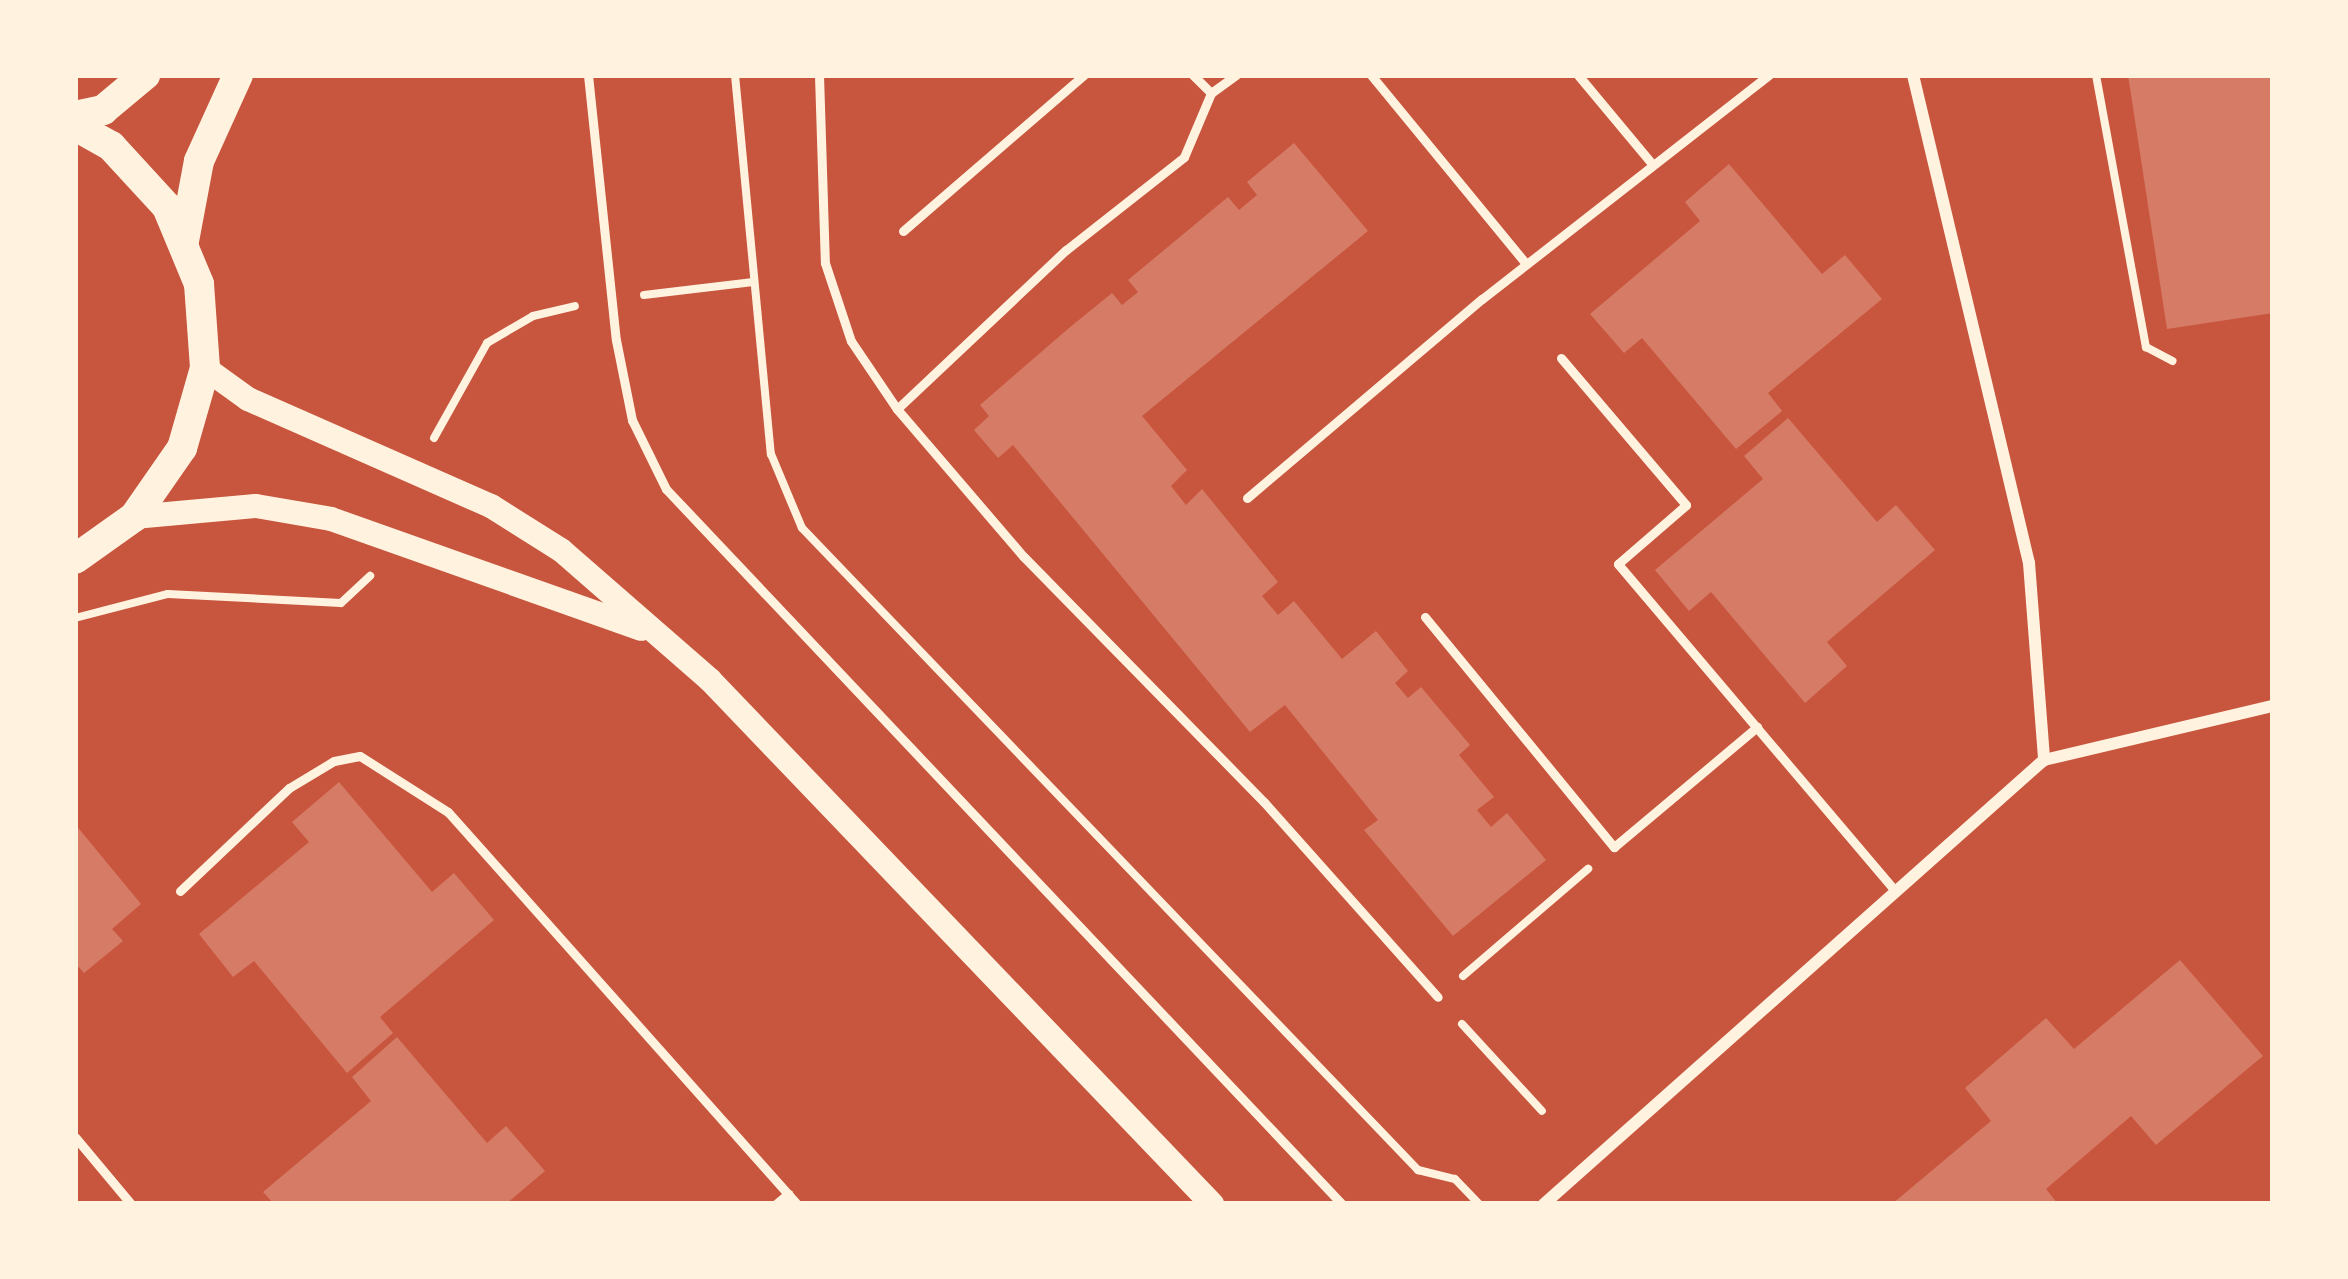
<!DOCTYPE html>
<style>
body{margin:0}
#map{position:relative;width:2348px;height:1279px;overflow:hidden;background:#c8553d;font-family:"DM Sans",sans-serif}
div>[style]{position:absolute}
.building>*{inset:0;background:#d67c66}
.path>*{height:8px;margin:-4px;padding:0 4px;transform-origin:4px;border-radius:4px;background:#fff3e0}
.service>*{height:9px;margin:-4.5px;padding:0 4.5px;transform-origin:4.5px;border-radius:4.5px;background:#fff3e0}
.minor>*{height:12px;margin:-6px;padding:0 6px;transform-origin:6px;border-radius:6px;background:#fff3e0}
.secondary>*{height:24px;margin:-12px;padding:0 12px;transform-origin:12px;border-radius:12px;background:#fff3e0}
.primary>*{height:30px;margin:-15px;padding:0 15px;transform-origin:15px;border-radius:15px;background:#fff3e0}
span{translate:-50% -50%;white-space:nowrap;text-align:center;line-height:1.15;-webkit-text-stroke:12px #fff3e0;paint-order:stroke}
.frame{position:absolute;inset:0;border:78px solid #fff3e0;pointer-events:none}
</style>
<div id="map">
<div class="building">
<i style="clip-path:polygon(2128px 75px,2273px 75px,2273px 313px,2167px 329px)"></i>
<i style="clip-path:polygon(1294px 143px,1368px 231px,1142px 416px,1187px 470px,1171px 486px,1186px 505px,1202px 489px,1278px 582px,1262px 596px,1278px 615px,1294px 601px,1342px 659px,1376px 631px,1408px 671px,1395px 683px,1408px 698px,1421px 687px,1470px 745px,1459px 755px,1494px 797px,1477px 810px,1491px 827px,1507px 813px,1546px 860px,1453px 936px,1364px 830px,1378px 820px,1285px 705px,1250px 732px,1013px 445px,998px 458px,974px 430px,989px 416px,980px 405px,1069px 328px,1112px 293px,1122px 305px,1138px 292px,1128px 280px,1228px 197px,1239px 210px,1257px 195px,1247px 182px)"></i>
<i style="clip-path:polygon(1729px 164px,1822px 274px,1845px 255px,1882px 299px,1768px 393px,1782px 411px,1736px 449px,1642px 338px,1624px 353px,1590px 314px,1700px 221px,1685px 202px)"></i>
<i style="clip-path:polygon(1788px 418px,1877px 522px,1896px 505px,1935px 550px,1827px 642px,1847px 666px,1805px 703px,1711px 592px,1689px 611px,1655px 570px,1763px 479px,1744px 456px)"></i>
<i style="clip-path:polygon(339px 782px,432px 892px,454px 873px,494px 920px,380px 1017px,393px 1033px,347px 1073px,254px 961px,233px 977px,199px 934px,309px 842px,292px 822px)"></i>
<i style="clip-path:polygon(75px 824px,141px 904px,112px 929px,123px 941px,84px 973px,75px 963px)"></i>
<i style="clip-path:polygon(2180px 960px,2263px 1056px,2156px 1145px,2131px 1116px,2046px 1189px,2058px 1204px,1892px 1204px,1991px 1121px,1965px 1088px,2046px 1018px,2074px 1049px)"></i>
<i style="clip-path:polygon(397px 1037px,487px 1143px,506px 1126px,545px 1171px,506px 1204px,274px 1204px,263px 1192px,371px 1101px,352px 1077px)"></i>
</div>
<div class="path">
<i style="left:735px;top:75px;width:381px;rotate:84.6deg"></i>
<i style="left:771px;top:454px;width:80px;rotate:67.3deg"></i>
<i style="left:802px;top:528px;width:890px;rotate:46.18deg"></i>
<i style="left:1418px;top:1170px;width:38px;rotate:14deg"></i>
<i style="left:1455px;top:1179px;width:35px;rotate:46deg"></i>
<i style="left:2096px;top:75px;width:277px;rotate:79.6deg"></i>
<i style="left:2146px;top:347px;width:30px;rotate:28deg"></i>
<i style="left:644px;top:295px;width:110px;rotate:-6.8deg"></i>
<i style="left:434px;top:438px;width:109px;rotate:-60.8deg"></i>
<i style="left:487px;top:343px;width:53px;rotate:-30.4deg"></i>
<i style="left:533px;top:316px;width:43px;rotate:-13.4deg"></i>
<i style="left:75px;top:618px;width:96px;rotate:-14.5deg"></i>
<i style="left:168px;top:594px;width:173px;rotate:3deg"></i>
<i style="left:341px;top:603px;width:40px;rotate:-43deg"></i>
<i style="left:1463px;top:976px;width:165px;rotate:-40.6deg"></i>
<i style="left:1462px;top:1024px;width:118px;rotate:47.4deg"></i>
</div>
<div class="service">
<i style="left:588px;top:75px;width:266px;rotate:84deg"></i>
<i style="left:616px;top:340px;width:82px;rotate:78.7deg"></i>
<i style="left:632px;top:420px;width:77px;rotate:63.8deg"></i>
<i style="left:666px;top:489px;width:984px;rotate:46.61deg"></i>
<i style="left:819px;top:75px;width:188px;rotate:88.2deg"></i>
<i style="left:825px;top:263px;width:82px;rotate:71.6deg"></i>
<i style="left:851px;top:341px;width:82px;rotate:55.9deg"></i>
<i style="left:897px;top:409px;width:232px;rotate:-43.3deg"></i>
<i style="left:1066px;top:250px;width:150px;rotate:-38.2deg"></i>
<i style="left:1184px;top:157px;width:69px;rotate:-67.1deg"></i>
<i style="left:1193px;top:75px;width:25px;rotate:45deg"></i>
<i style="left:1211px;top:93px;width:31px;rotate:-36deg"></i>
<i style="left:1371px;top:75px;width:244px;rotate:50.6deg"></i>
<i style="left:1578px;top:75px;width:117px;rotate:50.2deg"></i>
<i style="left:903px;top:231px;width:239px;rotate:-40.8deg"></i>
<i style="left:1561px;top:358px;width:193px;rotate:49.6deg"></i>
<i style="left:1686px;top:505px;width:90px;rotate:139.1deg"></i>
<i style="left:1618px;top:564px;width:425px;rotate:49.7deg"></i>
<i style="left:897px;top:409px;width:195px;rotate:49.4deg"></i>
<i style="left:1024px;top:557px;width:343px;rotate:45.6deg"></i>
<i style="left:1264px;top:802px;width:261px;rotate:48.3deg"></i>
<i style="left:1247px;top:498px;width:308px;rotate:-40.3deg"></i>
<i style="left:1482px;top:299px;width:364px;rotate:-38deg"></i>
<i style="left:1425px;top:617px;width:298px;rotate:50.6deg"></i>
<i style="left:1614px;top:847px;width:187px;rotate:-40deg"></i>
<i style="left:180px;top:891px;width:150px;rotate:-43.4deg"></i>
<i style="left:289px;top:788px;width:52px;rotate:-31deg"></i>
<i style="left:334px;top:761px;width:26px;rotate:-11deg"></i>
<i style="left:360px;top:756px;width:104px;rotate:32.5deg"></i>
<i style="left:448px;top:812px;width:511px;rotate:48.33deg"></i>
<i style="left:75px;top:1137px;width:87px;rotate:50.1deg"></i>
<i style="left:776px;top:1204px;width:16px;rotate:-40deg"></i>
<i style="left:788px;top:1194px;width:13px;rotate:48deg"></i>
</div>
<div class="minor">
<i style="left:1913px;top:75px;width:502px;rotate:76.63deg"></i>
<i style="left:2029px;top:563px;width:198px;rotate:85.6deg"></i>
<i style="left:1544px;top:1204px;width:669px;rotate:-41.61deg"></i>
<i style="left:2044px;top:760px;width:235px;rotate:-13.3deg"></i>
</div>
<div class="secondary">
<i style="left:205px;top:368px;width:53px;rotate:35.8deg"></i>
<i style="left:248px;top:399px;width:266px;rotate:23.8deg"></i>
<i style="left:491px;top:506px;width:83px;rotate:32.2deg"></i>
<i style="left:561px;top:550px;width:198px;rotate:41.1deg"></i>
<i style="left:710px;top:680px;width:726px;rotate:46.23deg"></i>
<i style="left:134px;top:517px;width:122px;rotate:-5.2deg"></i>
<i style="left:256px;top:506px;width:76px;rotate:9.8deg"></i>
<i style="left:331px;top:519px;width:329px;rotate:19.5deg"></i>
</div>
<div class="primary">
<i style="left:75px;top:116px;width:29px;rotate:-12deg"></i>
<i style="left:103px;top:110px;width:55px;rotate:-39.8deg"></i>
<i style="left:75px;top:126px;width:41px;rotate:29.1deg"></i>
<i style="left:111px;top:146px;width:83px;rotate:47.4deg"></i>
<i style="left:167px;top:207px;width:83px;rotate:67.4deg"></i>
<i style="left:199px;top:284px;width:84px;rotate:85.9deg"></i>
<i style="left:205px;top:368px;width:83px;rotate:106deg"></i>
<i style="left:182px;top:448px;width:84px;rotate:124.8deg"></i>
<i style="left:134px;top:517px;width:72px;rotate:144.6deg"></i>
<i style="left:184px;top:241px;width:81px;rotate:-79.4deg"></i>
<i style="left:199px;top:161px;width:94px;rotate:-65.6deg"></i>
</div>
<div class="frame"></div>
</div>
